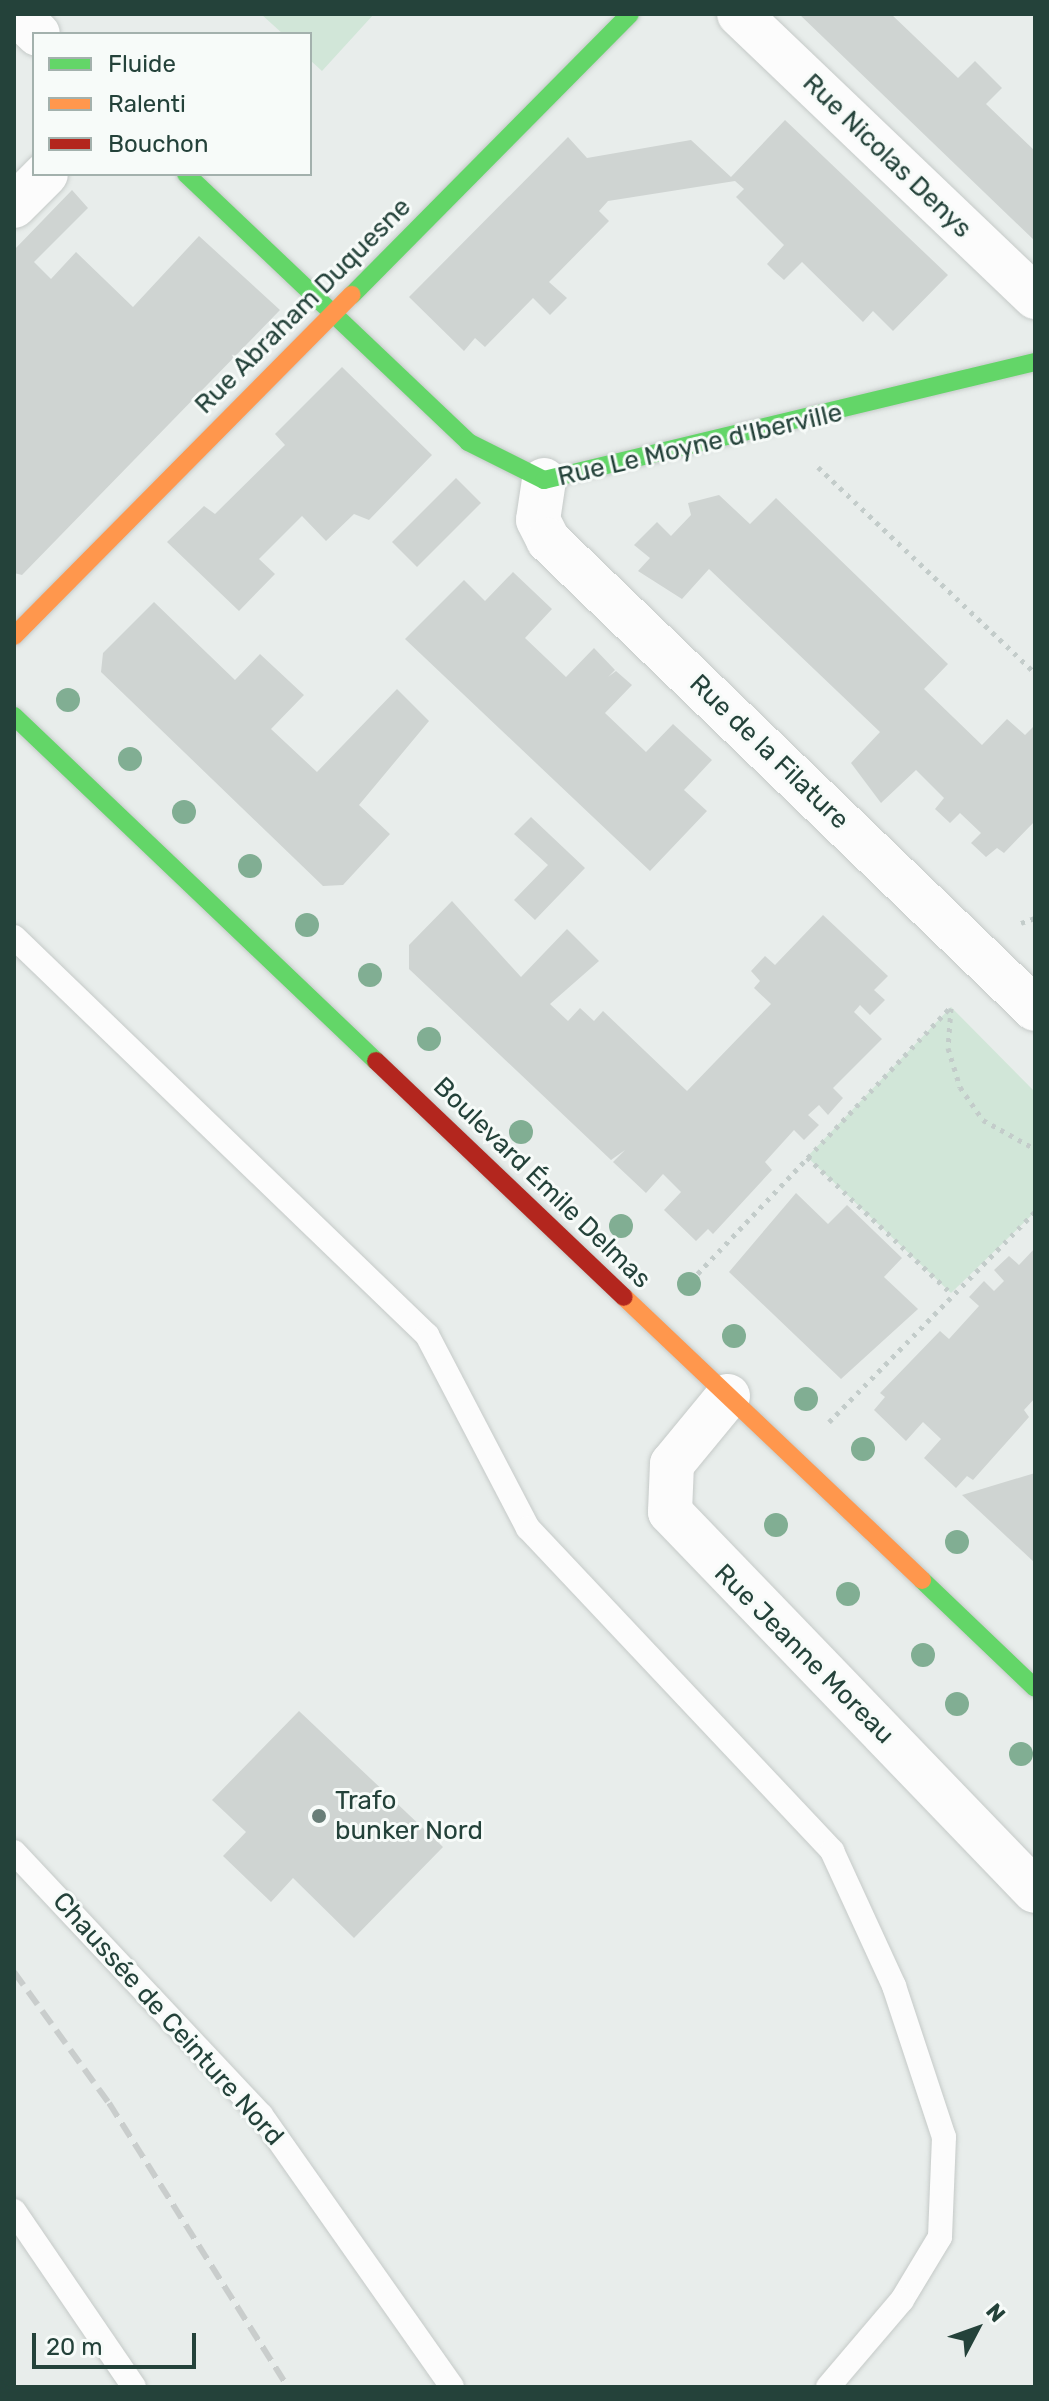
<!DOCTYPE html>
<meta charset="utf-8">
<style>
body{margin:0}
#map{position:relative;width:1049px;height:2401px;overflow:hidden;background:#e8edeb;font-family:Rubik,sans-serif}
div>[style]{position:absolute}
.green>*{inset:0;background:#d1e6d8}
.building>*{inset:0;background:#cfd4d2}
.path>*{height:5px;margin-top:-2.5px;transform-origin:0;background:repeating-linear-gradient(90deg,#c3ccca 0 4px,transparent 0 10px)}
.roads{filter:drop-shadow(0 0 2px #c5cac8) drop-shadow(0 0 2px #c5cac8)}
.lane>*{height:24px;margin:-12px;padding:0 12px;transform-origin:12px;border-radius:12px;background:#fcfcfc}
.street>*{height:44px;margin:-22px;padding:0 22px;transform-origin:22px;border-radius:22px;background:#fcfcfc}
.fast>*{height:18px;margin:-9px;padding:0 9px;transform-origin:9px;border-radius:9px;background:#63d668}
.slow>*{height:18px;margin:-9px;padding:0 9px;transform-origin:9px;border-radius:9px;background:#ff974d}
.jam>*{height:18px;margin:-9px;padding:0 9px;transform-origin:9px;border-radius:9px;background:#b3261e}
.rail>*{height:6px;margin-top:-3px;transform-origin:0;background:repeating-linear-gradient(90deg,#c9cdcc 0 16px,transparent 0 24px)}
.trees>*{width:24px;height:24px;margin:-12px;border-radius:50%;background:#81ae93}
.dots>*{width:22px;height:22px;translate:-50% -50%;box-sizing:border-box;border:4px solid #f7fbf9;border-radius:50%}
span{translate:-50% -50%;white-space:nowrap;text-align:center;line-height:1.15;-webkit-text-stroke:6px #f7fbf9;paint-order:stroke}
.street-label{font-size:26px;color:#24423a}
.poi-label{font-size:26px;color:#24423a}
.left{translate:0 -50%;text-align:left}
.frame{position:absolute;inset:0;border:16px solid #24423a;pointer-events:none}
.legend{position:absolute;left:32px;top:32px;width:280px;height:144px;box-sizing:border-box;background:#f7fbf9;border:2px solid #a3b1ad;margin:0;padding:10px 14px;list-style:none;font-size:24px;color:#24423a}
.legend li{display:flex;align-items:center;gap:16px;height:40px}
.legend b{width:40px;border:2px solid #a3b1ad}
.north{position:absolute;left:937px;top:2289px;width:80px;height:80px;-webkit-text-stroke:6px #f7fbf9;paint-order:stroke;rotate:49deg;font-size:22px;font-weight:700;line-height:32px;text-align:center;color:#24423a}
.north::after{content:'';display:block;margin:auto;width:28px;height:36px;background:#24423a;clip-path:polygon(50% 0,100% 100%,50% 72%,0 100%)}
.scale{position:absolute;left:32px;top:2333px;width:164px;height:36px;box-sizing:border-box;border:4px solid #24423a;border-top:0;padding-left:10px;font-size:24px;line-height:28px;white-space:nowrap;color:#24423a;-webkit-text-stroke:6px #f7fbf9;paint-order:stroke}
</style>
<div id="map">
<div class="green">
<i style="clip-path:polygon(261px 14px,374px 14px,322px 71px,310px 60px,310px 34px,283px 34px)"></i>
<i style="clip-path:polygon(951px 1007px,1035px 1092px,1035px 1212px,951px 1293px,807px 1157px)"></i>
</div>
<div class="building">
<i style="clip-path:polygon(799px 14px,891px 14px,958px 78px,975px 61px,1002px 88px,986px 104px,1035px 151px,1035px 241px)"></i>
<i style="clip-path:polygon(785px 120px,948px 275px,893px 331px,873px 311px,863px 322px,802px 262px,784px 280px,775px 272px,767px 264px,784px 245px,736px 197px,744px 189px,735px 181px,608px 201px,599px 211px,609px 221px,549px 282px,567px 298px,550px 315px,533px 298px,485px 347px,475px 338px,464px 351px,409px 297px,568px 137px,587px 158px,691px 140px,731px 177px)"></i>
<i style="clip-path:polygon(72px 190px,88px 208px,34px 262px,51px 279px,76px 252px,133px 307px,199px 236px,280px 310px,22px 575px,14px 573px,14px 250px)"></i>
<i style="clip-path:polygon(342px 367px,432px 455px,369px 520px,354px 514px,326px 541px,302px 516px,259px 559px,275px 574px,239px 611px,167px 542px,204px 506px,215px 514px,285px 445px,275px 434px)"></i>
<i style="clip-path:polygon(456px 478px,481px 503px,417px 567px,392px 542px)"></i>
<i style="clip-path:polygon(719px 495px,750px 524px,776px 498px,948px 664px,924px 689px,982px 745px,1007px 719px,1025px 735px,1035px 725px,1035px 821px,1004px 853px,997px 848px,986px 857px,971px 843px,981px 833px,960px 813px,950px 823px,935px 809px,944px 798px,916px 770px,881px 803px,851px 763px,880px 732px,709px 569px,682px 599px,638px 571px,650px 558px,634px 545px,657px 522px,671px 536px,691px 515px,688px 503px)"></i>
<i style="clip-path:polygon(513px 572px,552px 609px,525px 638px,566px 677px,594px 648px,615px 670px,608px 677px,616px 671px,632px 685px,605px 713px,646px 752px,673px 724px,712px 760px,684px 790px,707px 811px,650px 871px,405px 639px,464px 580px,485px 601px)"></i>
<i style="clip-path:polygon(154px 602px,235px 680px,260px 654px,304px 695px,271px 729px,317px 772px,397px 689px,429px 721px,359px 805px,390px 834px,343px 885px,323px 886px,101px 672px,103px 653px)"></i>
<i style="clip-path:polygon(531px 817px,585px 868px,535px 920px,514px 900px,548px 865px,514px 834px)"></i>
<i style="clip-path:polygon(452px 901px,521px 977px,567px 929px,599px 961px,550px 1004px,568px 1021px,580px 1008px,594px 1021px,603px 1011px,687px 1091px,771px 1004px,754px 988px,760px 981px,751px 971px,765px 956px,775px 965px,823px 915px,888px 976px,874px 990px,885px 1000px,870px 1015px,860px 1005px,854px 1012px,882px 1039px,833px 1088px,843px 1098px,828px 1115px,819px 1105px,808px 1115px,819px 1125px,804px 1140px,794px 1130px,765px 1162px,772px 1170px,713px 1234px,708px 1229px,696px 1241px,664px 1210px,681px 1192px,663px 1174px,646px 1193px,613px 1162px,625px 1150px,611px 1160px,409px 969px,409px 945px)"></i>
<i style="clip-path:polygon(796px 1193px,828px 1224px,847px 1205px,902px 1258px,884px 1277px,918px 1309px,841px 1379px,729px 1272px)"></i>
<i style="clip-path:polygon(1035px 1248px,1035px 1398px,1024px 1410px,1029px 1417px,973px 1480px,967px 1476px,956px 1488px,924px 1458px,941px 1439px,923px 1422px,906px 1441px,874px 1410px,885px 1397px,880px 1393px,940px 1331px,949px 1339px,979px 1306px,969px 1297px,984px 1281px,994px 1291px,1004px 1281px,994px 1270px,1009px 1256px,1019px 1265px)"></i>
<i style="clip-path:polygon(1035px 1473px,1035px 1563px,962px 1495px)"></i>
<i style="clip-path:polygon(299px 1711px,443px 1847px,354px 1938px,293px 1878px,271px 1902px,223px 1856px,246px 1832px,212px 1800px)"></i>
</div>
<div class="path">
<i style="left:818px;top:467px;width:299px;rotate:43.5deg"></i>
<i style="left:1021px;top:923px;width:15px;rotate:-20deg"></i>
<i style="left:951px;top:1008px;width:40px;rotate:94.3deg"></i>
<i style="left:948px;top:1048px;width:41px;rotate:72.9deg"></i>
<i style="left:960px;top:1087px;width:40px;rotate:55.1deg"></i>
<i style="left:983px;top:1120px;width:60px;rotate:29.1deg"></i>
<i style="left:807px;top:1157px;width:198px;rotate:43.4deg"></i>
<i style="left:684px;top:1288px;width:388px;rotate:-46.5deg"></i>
<i style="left:829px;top:1422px;width:294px;rotate:-45.6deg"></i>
</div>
<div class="roads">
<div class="lane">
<i style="left:14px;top:937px;width:574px;rotate:43.94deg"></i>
<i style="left:427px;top:1335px;width:218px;rotate:62.4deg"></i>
<i style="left:528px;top:1528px;width:444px;rotate:46.7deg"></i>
<i style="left:832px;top:1851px;width:149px;rotate:65.3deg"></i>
<i style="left:894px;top:1986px;width:159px;rotate:71.7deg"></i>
<i style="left:944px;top:2137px;width:100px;rotate:92.3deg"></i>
<i style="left:940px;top:2237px;width:74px;rotate:121.1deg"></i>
<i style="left:902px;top:2300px;width:114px;rotate:130.4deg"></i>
<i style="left:14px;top:1852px;width:361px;rotate:46.8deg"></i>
<i style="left:261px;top:2115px;width:332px;rotate:54.9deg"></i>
<i style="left:14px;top:2211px;width:213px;rotate:55.7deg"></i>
</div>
<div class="street">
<i style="left:17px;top:14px;width:29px;rotate:44deg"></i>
<i style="left:739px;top:14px;width:410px;rotate:43.7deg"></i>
<i style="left:14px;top:206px;width:45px;rotate:-45deg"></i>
<i style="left:544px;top:480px;width:40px;rotate:98.5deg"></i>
<i style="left:538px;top:520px;width:22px;rotate:63deg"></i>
<i style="left:548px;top:540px;width:676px;rotate:43.92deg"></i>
<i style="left:728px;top:1396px;width:88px;rotate:129.5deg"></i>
<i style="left:672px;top:1464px;width:48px;rotate:92.4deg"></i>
<i style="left:670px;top:1512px;width:526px;rotate:46.08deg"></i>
</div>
<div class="fast">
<i style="left:186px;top:174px;width:389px;rotate:43.5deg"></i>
<i style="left:468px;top:442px;width:85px;rotate:26.6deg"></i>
<i style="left:544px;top:480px;width:505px;rotate:-13.51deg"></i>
<i style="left:352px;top:295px;width:395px;rotate:-45.3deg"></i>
<i style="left:14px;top:716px;width:500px;rotate:43.62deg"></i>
<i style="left:922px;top:1580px;width:156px;rotate:43.7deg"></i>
</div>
<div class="slow">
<i style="left:14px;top:636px;width:480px;rotate:-45.3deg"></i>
<i style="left:624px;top:1297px;width:411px;rotate:43.5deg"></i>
</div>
<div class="jam">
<i style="left:376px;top:1061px;width:342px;rotate:43.6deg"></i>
</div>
</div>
<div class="rail">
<i style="left:14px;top:1972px;width:162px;rotate:54.1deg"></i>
<i style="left:109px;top:2103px;width:336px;rotate:57.8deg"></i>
</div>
<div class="trees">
<i style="left:68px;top:700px"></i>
<i style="left:130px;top:759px"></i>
<i style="left:184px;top:812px"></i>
<i style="left:250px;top:866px"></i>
<i style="left:307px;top:925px"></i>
<i style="left:370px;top:975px"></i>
<i style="left:429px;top:1039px"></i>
<i style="left:521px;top:1132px"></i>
<i style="left:621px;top:1226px"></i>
<i style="left:689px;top:1284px"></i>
<i style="left:734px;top:1336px"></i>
<i style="left:806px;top:1399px"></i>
<i style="left:863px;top:1449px"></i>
<i style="left:776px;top:1525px"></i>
<i style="left:957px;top:1542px"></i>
<i style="left:848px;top:1594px"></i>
<i style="left:923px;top:1655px"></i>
<i style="left:957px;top:1704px"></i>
<i style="left:1021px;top:1754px"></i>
</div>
<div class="dots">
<i style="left:319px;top:1816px;background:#697e78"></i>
</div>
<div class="street-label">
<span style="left:887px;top:156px;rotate:44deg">Rue Nicolas Denys</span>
<span style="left:303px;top:306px;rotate:-45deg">Rue Abraham Duquesne</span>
<span style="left:700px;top:445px;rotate:-13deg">Rue Le Moyne d'Iberville</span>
<span style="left:769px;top:752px;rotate:44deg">Rue de la Filature</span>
<span style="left:542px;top:1183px;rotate:44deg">Boulevard Émile Delmas</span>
<span style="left:804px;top:1654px;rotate:45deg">Rue Jeanne Moreau</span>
<span style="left:168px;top:2019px;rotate:48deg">Chaussée de Ceinture Nord</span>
</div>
<div class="poi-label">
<span class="left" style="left:335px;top:1816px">Trafo<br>bunker Nord</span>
</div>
<div class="frame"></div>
<ul class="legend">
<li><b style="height:10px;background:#63d668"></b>Fluide</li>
<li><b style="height:10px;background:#ff974d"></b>Ralenti</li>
<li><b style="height:10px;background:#b3261e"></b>Bouchon</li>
</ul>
<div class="north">N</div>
<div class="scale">20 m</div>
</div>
